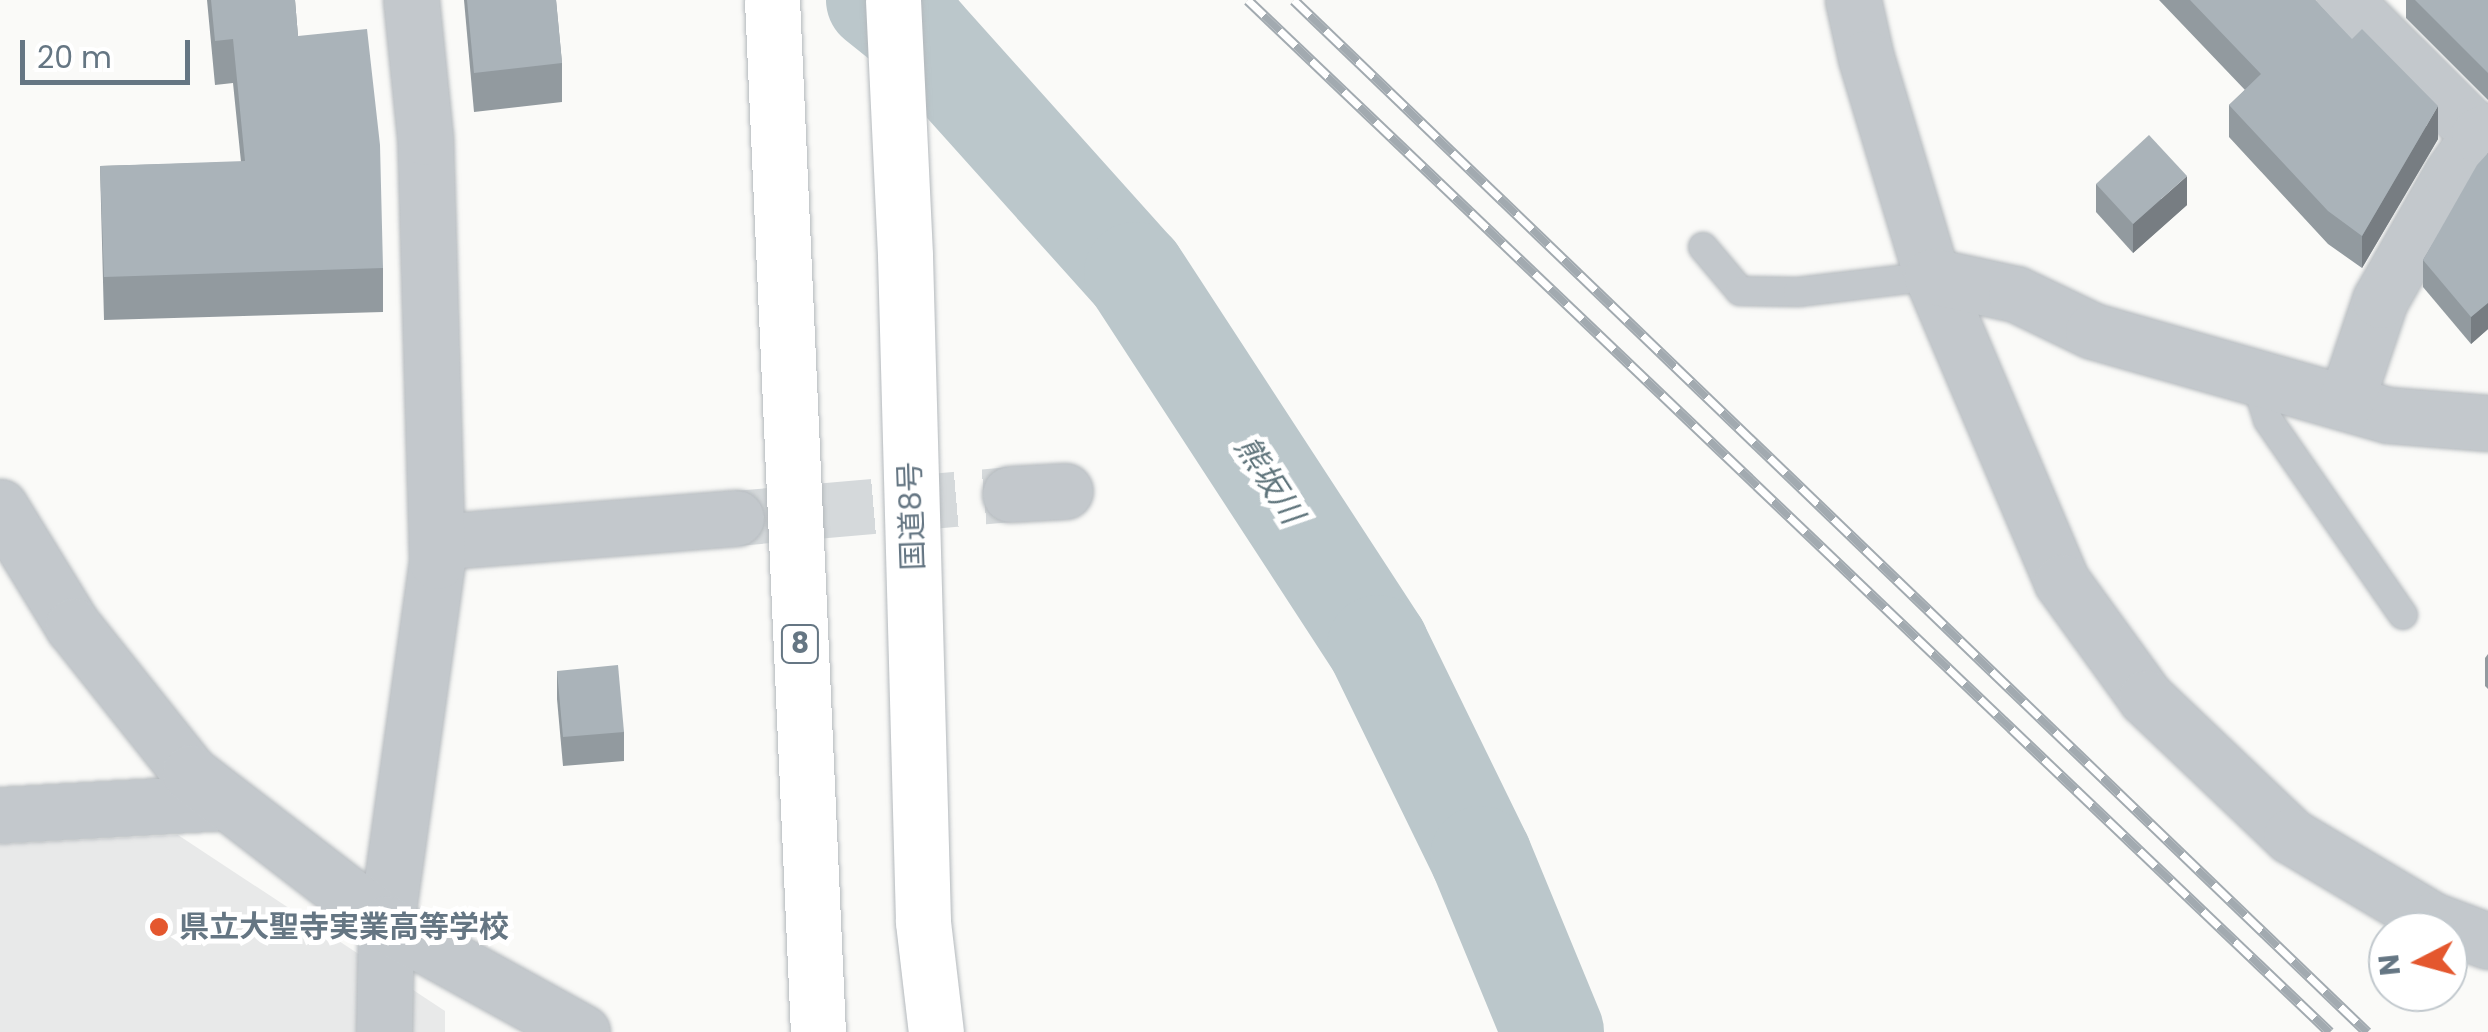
<!DOCTYPE html>
<meta charset="utf-8">
<style>
body{margin:0}
#map{position:relative;width:2488px;height:1032px;overflow:hidden;background:#fafaf8;font-family:Poppins,"Noto Sans JP",sans-serif}
div>[style]{position:absolute}
.built>*{inset:0;background:#e8e9e9}
.river>*{height:102px;margin:-51px;padding:0 51px;transform-origin:51px;border-radius:51px;background:#bbc7cb}
.minor-tunnel>*{height:55px;margin-top:-27.5px;transform-origin:0;background:repeating-linear-gradient(90deg,#d5d9db 0 55px,transparent 0 83px)}
.roads{filter:drop-shadow(0 0 2px #b4b9bd) drop-shadow(0 0 2px #b4b9bd)}
.service>*{height:28px;margin:-14px;padding:0 14px;transform-origin:14px;border-radius:14px;background:#c3c8cc}
.minor>*{height:55px;margin:-27.5px;padding:0 27.5px;transform-origin:27.5px;border-radius:27.5px;background:#c3c8cc}
.tertiary>*{height:55px;margin:-27.5px;padding:0 27.5px;transform-origin:27.5px;border-radius:27.5px;background:#c3c8cc}
.trunk>*{height:55px;margin:-27.5px;padding:0 27.5px;transform-origin:27.5px;border-radius:27.5px;background:#fff}
.rail>*{height:11px;margin-top:-5.5px;transform-origin:0;background:repeating-linear-gradient(90deg,#fff 0 22px,#a2aab0 0 44px);box-sizing:border-box;border-block:2px solid #a2aab0}
.wall>*{inset:0;background:#929a9f}
.shaded-wall>*{inset:0;background:#777d82}
.building>*{inset:0;background:#aab3b9}
.dots>*{width:28px;height:28px;translate:-50% -50%;box-sizing:border-box;border:5px solid #fff;border-radius:50%}
span{translate:-50% -50%;white-space:nowrap;text-align:center;line-height:1.15;-webkit-text-stroke:10px #fff;paint-order:stroke}
.shield-label span{padding:2px 8px;background:#fff;border:2px solid;border-radius:8px;-webkit-text-stroke-width:0}
.shield-label{font-size:28px;color:#657683;font-weight:700}
.street-label{font-size:30px;color:#657683}
.poi-label{font-size:30px;color:#657683;font-weight:700}
.left{translate:0 -50%;text-align:left}
.water-label{font-size:32px;color:#60757c;font-style:italic}
.north{position:absolute;left:2368px;top:912px;width:100px;height:100px;box-sizing:border-box;background:#fff;border:2px solid #c1c8cd;border-radius:50%;rotate:264deg;font-size:28px;font-weight:700;line-height:40px;text-align:center;color:#657683}
.north::after{content:'';display:block;margin:auto;width:35px;height:45px;background:#e4572e;clip-path:polygon(50% 0,100% 100%,50% 72%,0 100%)}
.scale{position:absolute;left:20px;top:40px;width:170px;height:45px;box-sizing:border-box;border:5px solid #657683;border-top:0;padding-left:12px;font-size:30px;line-height:35px;white-space:nowrap;color:#657683;-webkit-text-stroke:8px #fff;paint-order:stroke}
</style>
<div id="map">
<div class="built">
<i style="clip-path:polygon(178px 835px,445px 1011px,445px 1032px,0 1032px,0 844px)"></i>
</div>
<div class="river">
<i style="left:877px;top:0;width:58px;rotate:38.7deg"></i>
<i style="left:922px;top:36px;width:319px;rotate:48.1deg"></i>
<i style="left:1135px;top:273px;width:445px;rotate:56.9deg"></i>
<i style="left:1378px;top:646px;width:235px;rotate:64deg"></i>
<i style="left:1481px;top:857px;width:189px;rotate:67.6deg"></i>
</div>
<div class="minor-tunnel">
<i style="left:736px;top:518px;width:275px;rotate:-5deg"></i>
</div>
<div class="roads">
<div class="service">
<i style="left:1703px;top:247px;width:57px;rotate:49.9deg"></i>
<i style="left:1740px;top:291px;width:58px;rotate:1deg"></i>
<i style="left:1798px;top:292px;width:135px;rotate:-6.8deg"></i>
<i style="left:2254px;top:376px;width:46px;rotate:72.3deg"></i>
<i style="left:2268px;top:420px;width:237px;rotate:55.3deg"></i>
</div>
<div class="minor">
<i style="left:1853px;top:0;width:59px;rotate:77.4deg"></i>
<i style="left:1866px;top:58px;width:228px;rotate:73.2deg"></i>
<i style="left:1932px;top:276px;width:332px;rotate:67deg"></i>
<i style="left:2062px;top:582px;width:143px;rotate:54.1deg"></i>
<i style="left:2146px;top:698px;width:200px;rotate:43.6deg"></i>
<i style="left:2291px;top:836px;width:164px;rotate:30.8deg"></i>
<i style="left:2432px;top:920px;width:60px;rotate:20.6deg"></i>
<i style="left:2344px;top:0;width:191px;rotate:45deg"></i>
<i style="left:1932px;top:276px;width:86px;rotate:12.1deg"></i>
<i style="left:2016px;top:294px;width:85px;rotate:25.7deg"></i>
<i style="left:2093px;top:331px;width:307px;rotate:15.9deg"></i>
<i style="left:2388px;top:415px;width:100px;rotate:4.6deg"></i>
<i style="left:2346px;top:401px;width:107px;rotate:-71.4deg"></i>
<i style="left:2380px;top:300px;width:144px;rotate:-60.4deg"></i>
<i style="left:2451px;top:175px;width:49px;rotate:-55deg"></i>
<i style="left:2479px;top:135px;width:10px;rotate:-24deg"></i>
<i style="left:1010px;top:494px;width:55px;rotate:-3.1deg"></i>
<i style="left:437px;top:542px;width:300px;rotate:-4.6deg"></i>
<i style="left:0;top:815px;width:223px;rotate:-3.3deg"></i>
<i style="left:384px;top:1032px;width:108px;rotate:-88.9deg"></i>
<i style="left:386px;top:924px;width:367px;rotate:-82deg"></i>
<i style="left:437px;top:561px;width:424px;rotate:-91.6deg"></i>
<i style="left:425px;top:137px;width:138px;rotate:-95.8deg"></i>
</div>
<div class="tertiary">
<i style="left:0;top:507px;width:140px;rotate:58.5deg"></i>
<i style="left:73px;top:626px;width:188px;rotate:51.5deg"></i>
<i style="left:190px;top:773px;width:247px;rotate:37.6deg"></i>
<i style="left:386px;top:924px;width:224px;rotate:28.9deg"></i>
</div>
<div class="trunk">
<i style="left:772px;top:0;width:1033px;rotate:87.45deg"></i>
<i style="left:893px;top:0;width:256px;rotate:87.3deg"></i>
<i style="left:905px;top:256px;width:666px;rotate:88.45deg"></i>
<i style="left:923px;top:922px;width:111px;rotate:83.3deg"></i>
</div>
</div>
<div class="rail">
<i style="left:1248px;top:0;width:1495px;rotate:43.65deg"></i>
<i style="left:1294px;top:0;width:1489px;rotate:43.88deg"></i>
</div>
<div class="wall">
<i style="clip-path:polygon(207px 0,295px 0,298px 36px,383px 268px,383px 312px,104px 320px,100px 166px,241px 162px,233px 83px,215px 85px)"></i>
<i style="clip-path:polygon(464px 0,556px 0,562px 63px,562px 102px,474px 112px)"></i>
<i style="clip-path:polygon(2159px 0,2315px 0,2438px 139px,2362px 268px,2328px 244px,2229px 137px,2229px 105px,2245px 90px)"></i>
<i style="clip-path:polygon(2406px 0,2488px 0,2488px 100px,2406px 18px)"></i>
<i style="clip-path:polygon(2488px 153px,2488px 329px,2471px 344px,2423px 287px,2423px 260px)"></i>
<i style="clip-path:polygon(2096px 184px,2187px 205px,2133px 253px,2096px 212px)"></i>
<i style="clip-path:polygon(2488px 654px,2488px 689px,2485px 686px,2485px 658px)"></i>
<i style="clip-path:polygon(557px 671px,624px 732px,624px 761px,563px 766px,557px 699px)"></i>
</div>
<div class="shaded-wall">
<i style="clip-path:polygon(2438px 106px,2438px 139px,2362px 268px,2362px 236px)"></i>
<i style="clip-path:polygon(2187px 176px,2187px 205px,2133px 253px,2133px 224px)"></i>
<i style="clip-path:polygon(2488px 302px,2488px 329px,2471px 344px,2471px 317px)"></i>
</div>
<div class="building">
<i style="clip-path:polygon(211px 0,295px 0,298px 36px,367px 29px,380px 145px,383px 268px,104px 277px,100px 166px,245px 161px,233px 39px,215px 41px)"></i>
<i style="clip-path:polygon(467px 0,556px 0,562px 63px,474px 73px)"></i>
<i style="clip-path:polygon(2190px 0,2315px 0,2352px 39px,2362px 29px,2438px 106px,2362px 236px,2328px 211px,2229px 105px,2261px 74px)"></i>
<i style="clip-path:polygon(2415px 0,2488px 0,2488px 73px)"></i>
<i style="clip-path:polygon(2149px 135px,2187px 176px,2133px 224px,2096px 184px)"></i>
<i style="clip-path:polygon(2488px 153px,2488px 303px,2471px 317px,2423px 260px,2477px 165px)"></i>
<i style="clip-path:polygon(618px 665px,624px 732px,563px 737px,557px 671px)"></i>
</div>
<div class="dots">
<i style="left:159px;top:927px;background:#e4572e"></i>
</div>
<div class="shield-label">
<span style="left:800px;top:644px">8</span>
</div>
<div class="street-label">
<span style="left:912px;top:516px;rotate:-92deg">国道8号</span>
</div>
<div class="poi-label">
<span class="left" style="left:179px;top:927px">県立大聖寺実業高等学校</span>
</div>
<div class="water-label">
<span style="left:1269px;top:480px;rotate:57deg">熊坂川</span>
</div>
<div class="north">N</div>
<div class="scale">20 m</div>
</div>
